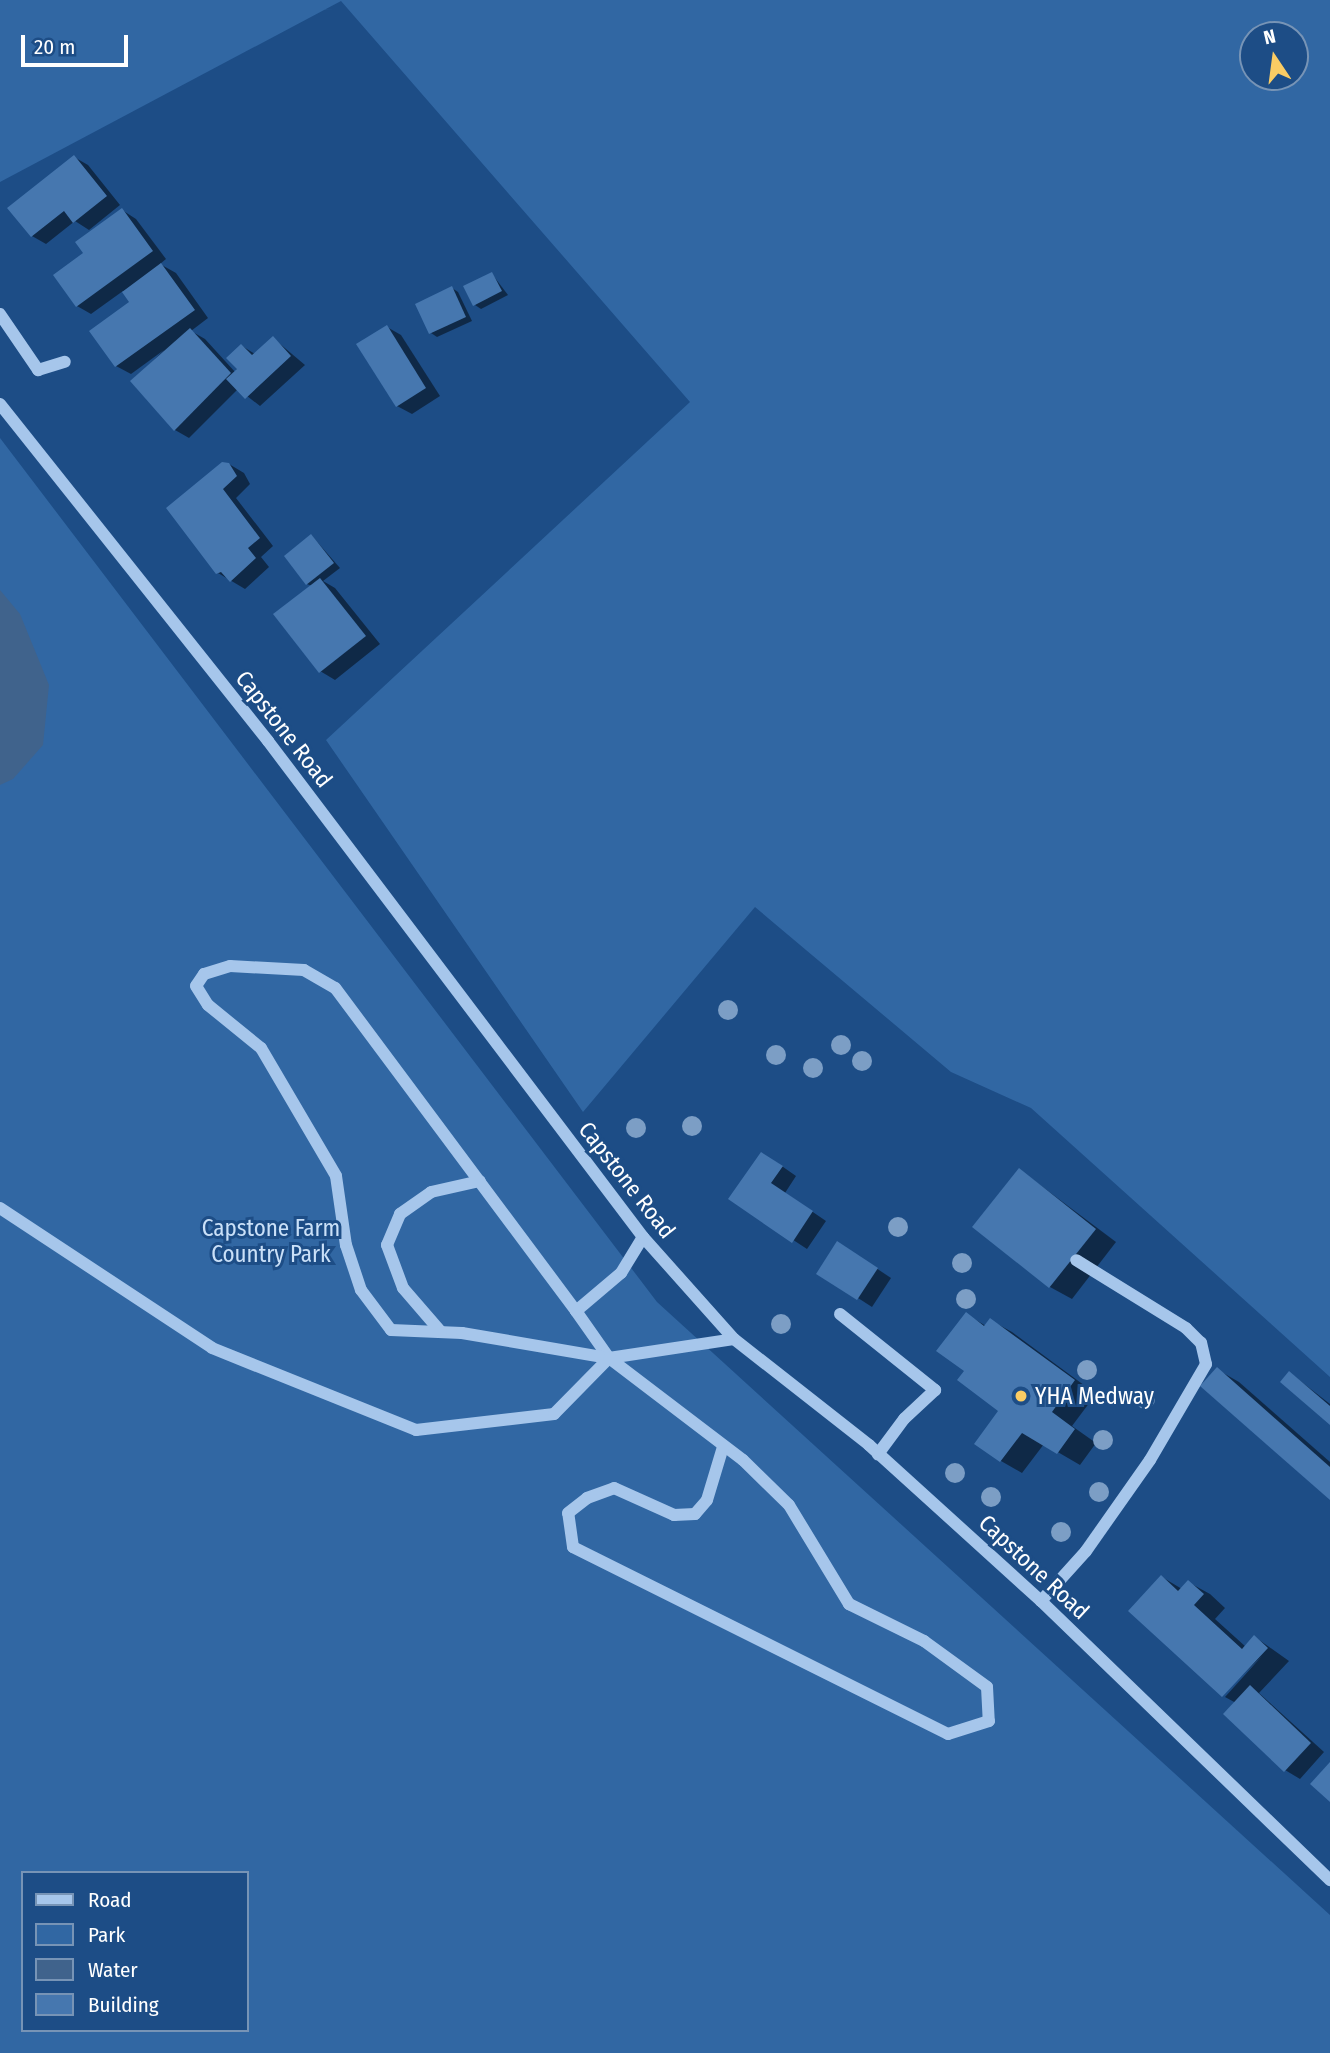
<!DOCTYPE html>
<style>
body{margin:0}
#map{position:relative;width:1330px;height:2053px;overflow:hidden;background:#1d4d86;font-family:"Fira Sans Condensed",sans-serif}
div>[style]{position:absolute}
.green>*{inset:0;background:#3167a3}
.water>*{inset:0;background:#40638c}
.shadow>*{inset:0;background:#0007}
.building>*{inset:0;background:#4677af}
.minor>*{height:12px;margin:-6px;padding:0 6px;transform-origin:6px;border-radius:6px;background:#a6c6eb}
.trees>*{width:20px;height:20px;margin:-10px;border-radius:50%;background:#7c9ec5}
.dots>*{width:19px;height:19px;translate:-50% -50%;box-sizing:border-box;border:4px solid #1d4d86;border-radius:50%}
span{translate:-50% -50%;white-space:nowrap;text-align:center;line-height:1.15;-webkit-text-stroke:6px #1d4d86;paint-order:stroke}
.street-label{font-size:23px;color:#fff}
.park-label{font-size:23px;color:#cae0f8}
.poi-label{font-size:23px;color:#fff}
.left{translate:0 -50%;text-align:left}
.legend{position:absolute;left:21px;top:1871px;width:228px;height:161px;box-sizing:border-box;background:#1d4d86;border:2px solid #7794b6;margin:0;padding:9px 12px;list-style:none;font-size:21px;color:#fff}
.legend li{display:flex;align-items:center;gap:14px;height:35px}
.legend b{width:35px;border:2px solid #7794b6}
.north{position:absolute;left:1239px;top:21px;width:70px;height:70px;box-sizing:border-box;background:#1d4d86;border:2px solid #7794b6;border-radius:50%;rotate:347deg;font-size:19px;font-weight:700;line-height:28px;text-align:center;color:#fff}
.north::after{content:'';display:block;margin:auto;width:24px;height:32px;background:#facc64;clip-path:polygon(50% 0,100% 100%,50% 72%,0 100%)}
.scale{position:absolute;left:21px;top:35px;width:107px;height:32px;box-sizing:border-box;border:4px solid #fff;border-top:0;padding-left:9px;font-size:21px;line-height:24px;white-space:nowrap;color:#fff;-webkit-text-stroke:5px #1d4d86;paint-order:stroke}
</style>
<div id="map">
<div class="green">
<i style="clip-path:polygon(evenodd,0 0,1330px 0,1330px 1377px,1031px 1108px,951px 1072px,755px 907px,583px 1112px,326px 740px,690px 402px,341px 1px,0 182px,0 0,1253px 35px,1295px 35px,1295px 77px,1253px 77px,1253px 35px)"></i>
<i style="clip-path:polygon(evenodd,0 438px,657px 1302px,1330px 1915px,1330px 2053px,0 2053px,0 438px,23px 1873px,247px 1873px,247px 2030px,23px 2030px,23px 1873px)"></i>
</div>
<div class="water">
<i style="clip-path:polygon(0 590px,20px 614px,49px 685px,43px 745px,13px 779px,0 785px)"></i>
</div>
<div class="shadow">
<i style="clip-path:polygon(74px 157px,88px 165px,120px 205px,89px 230px,75px 221px,46px 244px,32px 236px)"></i>
<i style="clip-path:polygon(122px 210px,136px 219px,166px 259px,160px 264px,176px 273px,208px 318px,191px 331px,205px 339px,236px 373px,242px 346px,255px 354px,273px 338px,305px 365px,260px 406px,238px 389px,189px 438px,175px 430px,133px 381px,164px 350px,131px 374px,116px 366px,132px 303px,123px 291px,91px 314px,77px 306px,86px 253px)"></i>
<i style="clip-path:polygon(492px 274px,508px 295px,481px 309px,475px 305px)"></i>
<i style="clip-path:polygon(452px 288px,458px 292px,472px 321px,437px 337px,431px 333px)"></i>
<i style="clip-path:polygon(387px 327px,401px 335px,440px 396px,412px 414px,397px 406px)"></i>
<i style="clip-path:polygon(229px 464px,244px 473px,250px 484px,236px 498px,273px 546px,261px 557px,269px 567px,245px 589px,218px 573px,169px 508px)"></i>
<i style="clip-path:polygon(312px 536px,340px 568px,323px 581px,335px 588px,380px 644px,335px 680px,320px 671px,312px 586px,307px 584px)"></i>
<i style="clip-path:polygon(776px 1162px,796px 1176px,785px 1193px,826px 1221px,807px 1249px,731px 1199px)"></i>
<i style="clip-path:polygon(1020px 1170px,1116px 1242px,1072px 1299px,1050px 1287px)"></i>
<i style="clip-path:polygon(852px 1252px,891px 1278px,872px 1307px,858px 1298px)"></i>
<i style="clip-path:polygon(966px 1314px,986px 1326px,990px 1320px,1012px 1332px,1096px 1394px,1072px 1426px,1096px 1443px,1080px 1465px,1044px 1444px,1022px 1473px,1001px 1461px,1001px 1411px,966px 1371px)"></i>
<i style="clip-path:polygon(1218px 1370px,1239px 1382px,1330px 1462px,1330px 1498px)"></i>
<i style="clip-path:polygon(1290px 1373px,1330px 1404px,1330px 1423px)"></i>
<i style="clip-path:polygon(1162px 1577px,1182px 1589px,1188px 1582px,1210px 1594px,1225px 1608px,1215px 1619px,1246px 1647px,1255px 1637px,1289px 1661px,1259px 1693px,1324px 1752px,1300px 1779px,1285px 1770px,1236px 1703px,1225px 1697px,1262px 1656px,1222px 1695px)"></i>
</div>
<div class="building">
<i style="clip-path:polygon(74px 155px,107px 196px,73px 223px,64px 211px,31px 237px,7px 208px)"></i>
<i style="clip-path:polygon(122px 208px,153px 251px,76px 307px,53px 275px,83px 253px,75px 242px)"></i>
<i style="clip-path:polygon(161px 263px,195px 310px,115px 367px,89px 331px,129px 302px,122px 292px)"></i>
<i style="clip-path:polygon(492px 272px,502px 291px,473px 306px,463px 286px)"></i>
<i style="clip-path:polygon(452px 286px,466px 317px,429px 334px,415px 304px)"></i>
<i style="clip-path:polygon(387px 325px,426px 388px,396px 407px,356px 344px)"></i>
<i style="clip-path:polygon(190px 328px,231px 373px,174px 431px,130px 381px)"></i>
<i style="clip-path:polygon(273px 336px,291px 356px,245px 399px,226px 379px,237px 369px,226px 358px,241px 344px,252px 355px)"></i>
<i style="clip-path:polygon(222px 462px,229px 463px,237px 476px,223px 489px,260px 538px,248px 548px,256px 558px,230px 582px,221px 572px,216px 574px,166px 508px)"></i>
<i style="clip-path:polygon(311px 534px,334px 563px,306px 585px,284px 556px)"></i>
<i style="clip-path:polygon(320px 578px,366px 636px,319px 673px,273px 614px)"></i>
<i style="clip-path:polygon(761px 1152px,783px 1166px,771px 1183px,813px 1211px,792px 1243px,728px 1199px)"></i>
<i style="clip-path:polygon(1019px 1168px,1096px 1229px,1049px 1288px,972px 1227px)"></i>
<i style="clip-path:polygon(837px 1241px,878px 1268px,857px 1300px,816px 1274px)"></i>
<i style="clip-path:polygon(966px 1312px,984px 1326px,990px 1318px,1075px 1380px,1052px 1412px,1075px 1429px,1057px 1454px,1022px 1433px,1000px 1462px,974px 1444px,998px 1411px,957px 1380px,964px 1371px,936px 1351px)"></i>
<i style="clip-path:polygon(1217px 1367px,1330px 1467px,1330px 1500px,1200px 1386px)"></i>
<i style="clip-path:polygon(1289px 1371px,1330px 1406px,1330px 1425px,1280px 1382px)"></i>
<i style="clip-path:polygon(1161px 1575px,1178px 1591px,1188px 1580px,1204px 1594px,1194px 1605px,1242px 1649px,1254px 1635px,1268px 1648px,1222px 1697px,1128px 1611px)"></i>
<i style="clip-path:polygon(1250px 1685px,1311px 1743px,1284px 1772px,1223px 1714px)"></i>
<i style="clip-path:polygon(1330px 1762px,1330px 1802px,1310px 1784px)"></i>
</div>
<div class="minor">
<i style="left:0;top:314px;width:68px;rotate:55.8deg"></i>
<i style="left:38px;top:370px;width:28px;rotate:-17deg"></i>
<i style="left:0;top:404px;width:431px;rotate:51.5deg"></i>
<i style="left:268px;top:741px;width:622px;rotate:52.91deg"></i>
<i style="left:643px;top:1237px;width:137px;rotate:48.3deg"></i>
<i style="left:734px;top:1339px;width:172px;rotate:38.1deg"></i>
<i style="left:869px;top:1445px;width:232px;rotate:42.2deg"></i>
<i style="left:1041px;top:1601px;width:402px;rotate:44deg"></i>
<i style="left:0;top:1208px;width:254px;rotate:33.4deg"></i>
<i style="left:212px;top:1348px;width:220px;rotate:21.9deg"></i>
<i style="left:416px;top:1430px;width:139px;rotate:-6.6deg"></i>
<i style="left:554px;top:1414px;width:78px;rotate:-45.5deg"></i>
<i style="left:643px;top:1237px;width:42px;rotate:121.4deg"></i>
<i style="left:621px;top:1273px;width:59px;rotate:139.8deg"></i>
<i style="left:576px;top:1311px;width:57px;rotate:54.9deg"></i>
<i style="left:609px;top:1358px;width:126px;rotate:-8.6deg"></i>
<i style="left:576px;top:1311px;width:403px;rotate:-126.7deg"></i>
<i style="left:335px;top:988px;width:36px;rotate:-150deg"></i>
<i style="left:304px;top:970px;width:74px;rotate:-176.9deg"></i>
<i style="left:230px;top:966px;width:27px;rotate:163deg"></i>
<i style="left:204px;top:974px;width:14px;rotate:124deg"></i>
<i style="left:196px;top:986px;width:22px;rotate:58deg"></i>
<i style="left:208px;top:1005px;width:68px;rotate:39.1deg"></i>
<i style="left:261px;top:1048px;width:148px;rotate:59.6deg"></i>
<i style="left:336px;top:1176px;width:70px;rotate:81.8deg"></i>
<i style="left:346px;top:1245px;width:47px;rotate:71.6deg"></i>
<i style="left:361px;top:1290px;width:50px;rotate:53.1deg"></i>
<i style="left:391px;top:1330px;width:71px;rotate:2.4deg"></i>
<i style="left:462px;top:1333px;width:149px;rotate:9.7deg"></i>
<i style="left:609px;top:1358px;width:168px;rotate:37.3deg"></i>
<i style="left:743px;top:1460px;width:64px;rotate:44.4deg"></i>
<i style="left:789px;top:1505px;width:116px;rotate:58.8deg"></i>
<i style="left:849px;top:1604px;width:84px;rotate:26.3deg"></i>
<i style="left:924px;top:1641px;width:78px;rotate:36.1deg"></i>
<i style="left:987px;top:1687px;width:34px;rotate:87deg"></i>
<i style="left:989px;top:1721px;width:43px;rotate:162.4deg"></i>
<i style="left:948px;top:1734px;width:419px;rotate:-153.5deg"></i>
<i style="left:573px;top:1547px;width:34px;rotate:-98deg"></i>
<i style="left:568px;top:1513px;width:24px;rotate:-38deg"></i>
<i style="left:587px;top:1498px;width:29px;rotate:-20deg"></i>
<i style="left:614px;top:1488px;width:66px;rotate:24.2deg"></i>
<i style="left:674px;top:1515px;width:21px;rotate:-3deg"></i>
<i style="left:695px;top:1514px;width:18px;rotate:-49deg"></i>
<i style="left:707px;top:1500px;width:55px;rotate:-73.2deg"></i>
<i style="left:840px;top:1314px;width:122px;rotate:38.7deg"></i>
<i style="left:935px;top:1390px;width:42px;rotate:136.9deg"></i>
<i style="left:904px;top:1419px;width:44px;rotate:126.6deg"></i>
<i style="left:441px;top:1332px;width:58px;rotate:-130.8deg"></i>
<i style="left:403px;top:1288px;width:46px;rotate:-110.4deg"></i>
<i style="left:387px;top:1245px;width:34px;rotate:-67deg"></i>
<i style="left:400px;top:1214px;width:38px;rotate:-35deg"></i>
<i style="left:431px;top:1192px;width:50px;rotate:-12.7deg"></i>
<i style="left:1041px;top:1601px;width:67px;rotate:-48deg"></i>
<i style="left:1086px;top:1551px;width:111px;rotate:-54.9deg"></i>
<i style="left:1150px;top:1460px;width:111px;rotate:-59.7deg"></i>
<i style="left:1206px;top:1364px;width:22px;rotate:-103deg"></i>
<i style="left:1201px;top:1343px;width:21px;rotate:-135deg"></i>
<i style="left:1186px;top:1328px;width:129px;rotate:-148.3deg"></i>
</div>
<div class="trees">
<i style="left:728px;top:1010px"></i>
<i style="left:841px;top:1045px"></i>
<i style="left:776px;top:1055px"></i>
<i style="left:862px;top:1061px"></i>
<i style="left:813px;top:1068px"></i>
<i style="left:692px;top:1126px"></i>
<i style="left:636px;top:1128px"></i>
<i style="left:898px;top:1227px"></i>
<i style="left:962px;top:1263px"></i>
<i style="left:966px;top:1299px"></i>
<i style="left:781px;top:1324px"></i>
<i style="left:1087px;top:1370px"></i>
<i style="left:1145px;top:1399px"></i>
<i style="left:1103px;top:1440px"></i>
<i style="left:955px;top:1473px"></i>
<i style="left:1099px;top:1492px"></i>
<i style="left:991px;top:1497px"></i>
<i style="left:1061px;top:1532px"></i>
</div>
<div class="dots">
<i style="left:1021px;top:1396px;background:#facc64"></i>
</div>
<div class="street-label">
<span style="left:284px;top:729px;rotate:52deg">Capstone Road</span>
<span style="left:627px;top:1180px;rotate:52deg">Capstone Road</span>
<span style="left:1034px;top:1567px;rotate:43deg">Capstone Road</span>
</div>
<div class="park-label">
<span style="left:271px;top:1241px">Capstone Farm<br>Country Park</span>
</div>
<div class="poi-label">
<span class="left" style="left:1035px;top:1396px">YHA Medway</span>
</div>
<ul class="legend">
<li><b style="height:9px;background:#a6c6eb"></b>Road</li>
<li><b style="height:19px;background:#3167a3"></b>Park</li>
<li><b style="height:19px;background:#40638c"></b>Water</li>
<li><b style="height:19px;background:#4677af"></b>Building</li>
</ul>
<div class="north">N</div>
<div class="scale">20 m</div>
</div>
